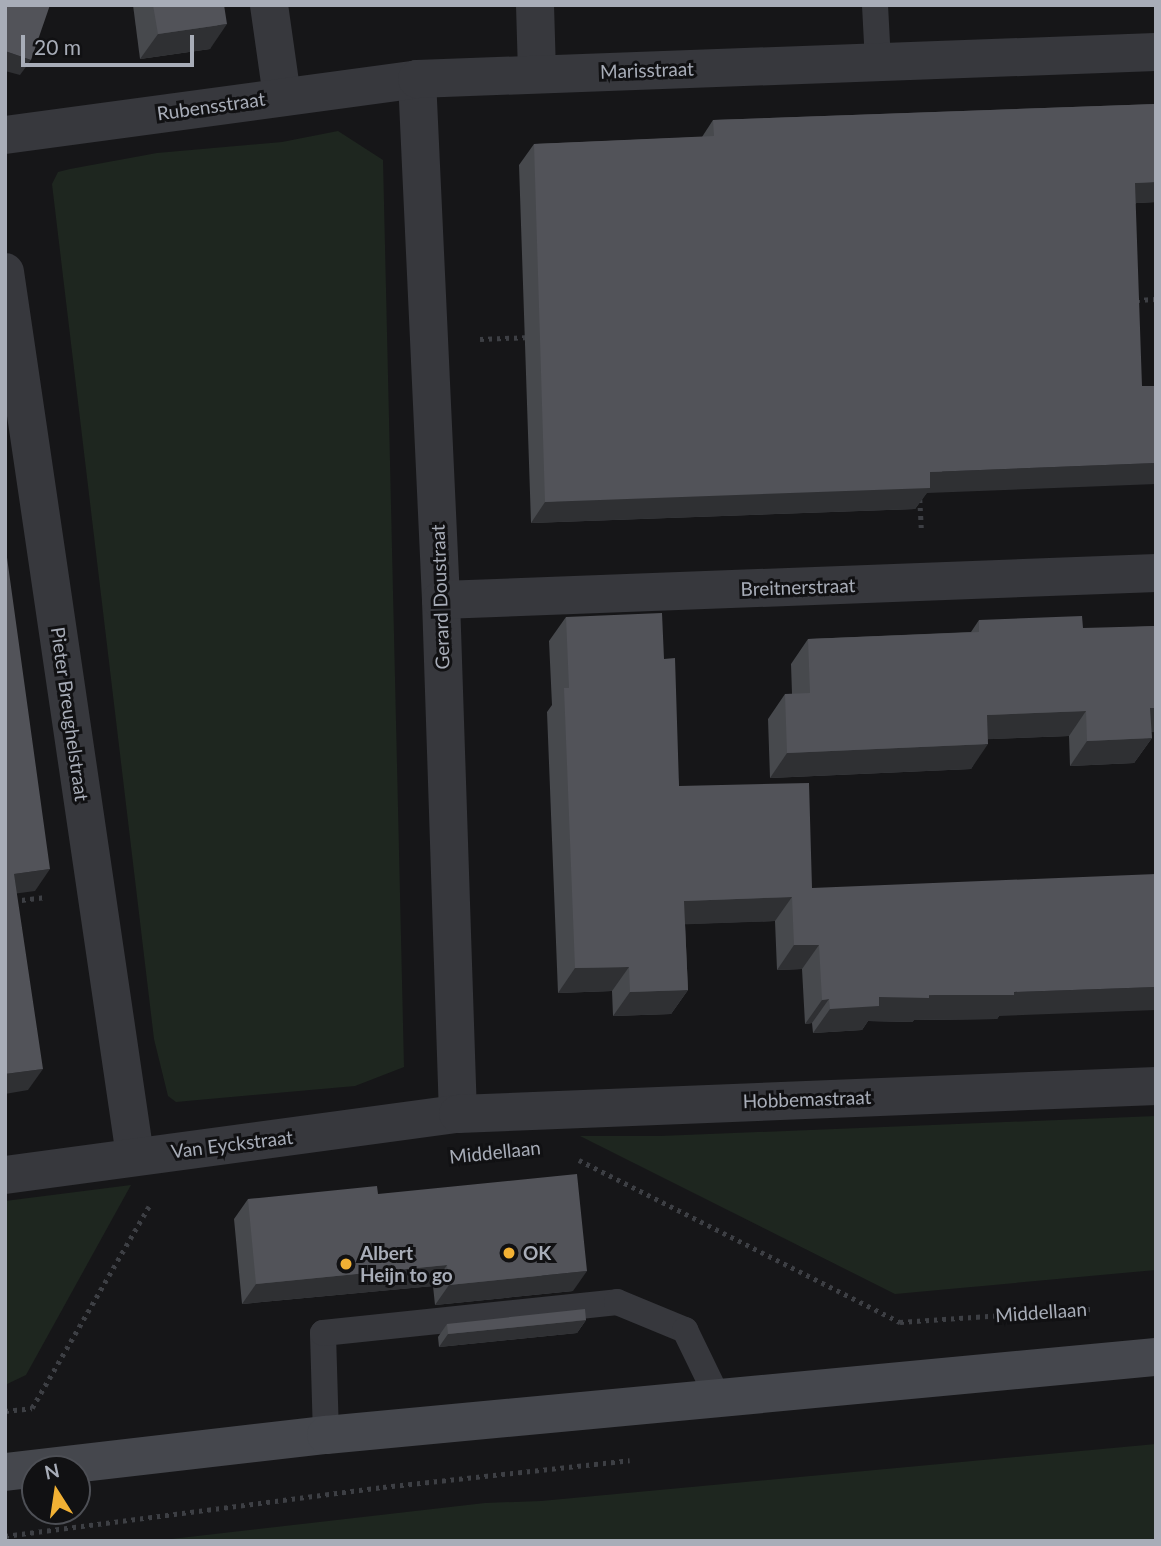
<!DOCTYPE html>
<style>
body{margin:0}
#map{position:relative;width:1161px;height:1546px;overflow:hidden;background:#161618;font-family:Lato,sans-serif}
div>[style]{position:absolute}
.green>*{inset:0;background:#1e261f}
.path>*{height:4.5px;margin-top:-2.25px;transform-origin:0;background:repeating-linear-gradient(90deg,#3d3f44 0 3.5px,transparent 0 8.5px)}
.lane>*{height:26px;margin:-13px;padding:0 13px;transform-origin:13px;border-radius:13px;background:#37383d}
.street>*{height:38px;margin:-19px;padding:0 19px;transform-origin:19px;border-radius:19px;background:#37383d}
.secondary>*{height:38px;margin:-19px;padding:0 19px;transform-origin:19px;border-radius:19px;background:#45474d}
.wall>*{inset:0;background:#47494d}
.shaded-wall>*{inset:0;background:#2f3033}
.building>*{inset:0;background:#525359}
.dots>*{width:19px;height:19px;translate:-50% -50%;box-sizing:border-box;border:4px solid #111113;border-radius:50%}
span{translate:-50% -50%;white-space:nowrap;text-align:center;line-height:1.15;-webkit-text-stroke:6px #111113;paint-order:stroke}
.street-label{font-size:19px;color:#a8adb8}
.poi-label{font-size:19px;color:#a8adb8;font-weight:700}
.left{translate:0 -50%;text-align:left}
.frame{position:absolute;inset:0;border:7px solid #a8adb8;pointer-events:none}
.north{position:absolute;left:21px;top:1455px;width:70px;height:70px;box-sizing:border-box;background:#111113;border:2px solid #4d4f55;border-radius:50%;rotate:348deg;font-size:19px;font-weight:700;line-height:28px;text-align:center;color:#a8adb8}
.north::after{content:'';display:block;margin:auto;width:24px;height:32px;background:#f2b134;clip-path:polygon(50% 0,100% 100%,50% 72%,0 100%)}
.scale{position:absolute;left:21px;top:35px;width:173px;height:32px;box-sizing:border-box;border:4px solid #a8adb8;border-top:0;padding-left:9px;font-size:21px;line-height:24px;white-space:nowrap;color:#a8adb8;-webkit-text-stroke:5px #111113;paint-order:stroke}
</style>
<div id="map">
<div class="green">
<i style="clip-path:polygon(338px 131px,383px 160px,404px 1067px,355px 1086px,176px 1102px,168px 1096px,154px 1039px,52px 184px,58px 172px,70px 169px,157px 153px,282px 142px)"></i>
<i style="clip-path:polygon(1156px 1116px,1156px 1270px,895px 1294px,580px 1136px,660px 1136px)"></i>
<i style="clip-path:polygon(131px 1185px,26px 1375px,5px 1385px,5px 1201px)"></i>
<i style="clip-path:polygon(1156px 1444px,1156px 1541px,154px 1541px,485px 1503px,541px 1501px)"></i>
</div>
<div class="path">
<i style="left:1136px;top:300px;width:20px;rotate:-3deg"></i>
<i style="left:480px;top:339px;width:51px;rotate:-2.2deg"></i>
<i style="left:920px;top:499px;width:33px;rotate:87deg"></i>
<i style="left:5px;top:902px;width:41px;rotate:-7deg"></i>
<i style="left:579px;top:1160px;width:360px;rotate:26.8deg"></i>
<i style="left:900px;top:1322px;width:192px;rotate:-3.9deg"></i>
<i style="left:5px;top:1411px;width:27px;rotate:-6deg"></i>
<i style="left:32px;top:1408px;width:233px;rotate:-59.9deg"></i>
<i style="left:5px;top:1536px;width:381px;rotate:-7.4deg"></i>
<i style="left:383px;top:1487px;width:248px;rotate:-6.2deg"></i>
</div>
<div class="lane">
<i style="left:875px;top:5px;width:57px;rotate:87deg"></i>
<i style="left:326px;top:1435px;width:102px;rotate:-91.7deg"></i>
<i style="left:323px;top:1333px;width:296px;rotate:-6deg"></i>
<i style="left:617px;top:1302px;width:74px;rotate:22.4deg"></i>
<i style="left:685px;top:1330px;width:73px;rotate:64.1deg"></i>
</div>
<div class="street">
<i style="left:269px;top:5px;width:92px;rotate:81.9deg"></i>
<i style="left:535px;top:5px;width:69px;rotate:88.3deg"></i>
<i style="left:417px;top:79px;width:522px;rotate:87.36deg"></i>
<i style="left:441px;top:600px;width:514px;rotate:88.11deg"></i>
<i style="left:5px;top:135px;width:416px;rotate:-7.7deg"></i>
<i style="left:417px;top:79px;width:739px;rotate:-2.09deg"></i>
<i style="left:5px;top:272px;width:894px;rotate:81.63deg"></i>
<i style="left:441px;top:600px;width:716px;rotate:-2.16deg"></i>
<i style="left:5px;top:1175px;width:457px;rotate:-7.7deg"></i>
<i style="left:458px;top:1114px;width:699px;rotate:-2.3deg"></i>
</div>
<div class="secondary">
<i style="left:5px;top:1472px;width:323px;rotate:-6.6deg"></i>
<i style="left:326px;top:1435px;width:834px;rotate:-5.37deg"></i>
</div>
<div class="wall">
<i style="clip-path:polygon(133px 5px,224px 5px,210px 49px,140px 59px)"></i>
<i style="clip-path:polygon(1156px 104px,1156px 202px,1136px 203px,915px 509px,531px 523px,519px 165px,534px 144px,702px 137px,713px 120px)"></i>
<i style="clip-path:polygon(566px 617px,664px 659px,679px 786px,812px 888px,999px 1016px,997px 1019px,914px 1020px,912px 1022px,868px 1021px,862px 1030px,813px 1033px,812px 1023px,805px 1024px,802px 969px,777px 970px,775px 921px,685px 924px,688px 990px,671px 1014px,613px 1016px,612px 991px,558px 993px,547px 712px,552px 705px,549px 641px)"></i>
<i style="clip-path:polygon(979px 620px,1089px 629px,1156px 626px,1156px 732px,1151px 732px,1152px 738px,1134px 763px,1070px 766px,1069px 736px,988px 739px,971px 769px,770px 778px,768px 719px,785px 694px,792px 694px,791px 664px,808px 639px,971px 632px)"></i>
<i style="clip-path:polygon(378px 1194px,573px 1291px,435px 1305px,433px 1286px,242px 1304px,234px 1219px,248px 1199px)"></i>
<i style="clip-path:polygon(586px 1320px,577px 1333px,439px 1347px,438px 1337px,447px 1324px)"></i>
</div>
<div class="shaded-wall">
<i style="clip-path:polygon(227px 24px,210px 49px,140px 59px,158px 34px)"></i>
<i style="clip-path:polygon(5px 51px,31px 60px,20px 75px,5px 71px)"></i>
<i style="clip-path:polygon(1156px 182px,1156px 202px,1120px 204px,1135px 183px)"></i>
<i style="clip-path:polygon(1156px 463px,1156px 484px,927px 493px,915px 509px,531px 523px,545px 502px,930px 472px)"></i>
<i style="clip-path:polygon(1150px 708px,1156px 708px,1156px 732px,1133px 733px)"></i>
<i style="clip-path:polygon(1086px 711px,1069px 736px,969px 740px,987px 715px)"></i>
<i style="clip-path:polygon(1152px 738px,1134px 763px,1070px 766px,1087px 741px)"></i>
<i style="clip-path:polygon(988px 744px,971px 769px,770px 778px,787px 753px)"></i>
<i style="clip-path:polygon(50px 869px,35px 891px,5px 895px,14px 874px)"></i>
<i style="clip-path:polygon(792px 897px,775px 921px,667px 925px,684px 901px)"></i>
<i style="clip-path:polygon(794px 945px,819px 945px,802px 969px,777px 970px)"></i>
<i style="clip-path:polygon(629px 967px,612px 991px,558px 993px,575px 968px)"></i>
<i style="clip-path:polygon(1156px 987px,1156px 1010px,999px 1016px,997px 1019px,914px 1020px,912px 1022px,868px 1021px,862px 1030px,813px 1033px,830px 1009px,879px 997px)"></i>
<i style="clip-path:polygon(688px 990px,671px 1014px,613px 1016px,630px 992px)"></i>
<i style="clip-path:polygon(829px 999px,812px 1023px,805px 1024px,822px 1000px)"></i>
<i style="clip-path:polygon(43px 1069px,28px 1090px,5px 1094px,5px 1074px)"></i>
<i style="clip-path:polygon(447px 1265px,433px 1286px,242px 1304px,256px 1284px)"></i>
<i style="clip-path:polygon(587px 1271px,573px 1291px,435px 1305px,449px 1285px)"></i>
<i style="clip-path:polygon(586px 1320px,577px 1333px,439px 1347px,448px 1334px)"></i>
</div>
<div class="building">
<i style="clip-path:polygon(5px 5px,50px 5px,31px 60px,5px 51px)"></i>
<i style="clip-path:polygon(153px 5px,224px 5px,227px 24px,158px 34px)"></i>
<i style="clip-path:polygon(1156px 104px,1156px 182px,1135px 183px,1142px 386px,1156px 386px,1156px 463px,930px 472px,930px 488px,545px 502px,534px 144px,714px 136px,713px 120px)"></i>
<i style="clip-path:polygon(5px 543px,50px 869px,14px 874px,43px 1069px,5px 1074px)"></i>
<i style="clip-path:polygon(662px 613px,664px 659px,675px 658px,679px 786px,809px 783px,812px 888px,1156px 874px,1156px 987px,1014px 992px,1014px 995px,929px 995px,929px 998px,879px 997px,879px 1006px,830px 1009px,829px 999px,822px 1000px,819px 945px,794px 945px,792px 897px,684px 901px,688px 990px,630px 992px,629px 967px,575px 968px,564px 688px,569px 688px,566px 617px)"></i>
<i style="clip-path:polygon(1082px 616px,1083px 628px,1156px 626px,1156px 708px,1150px 708px,1152px 738px,1087px 741px,1086px 711px,987px 715px,988px 744px,787px 753px,785px 694px,810px 693px,808px 639px,979px 632px,979px 620px)"></i>
<i style="clip-path:polygon(577px 1174px,587px 1271px,449px 1285px,447px 1265px,256px 1284px,248px 1199px,377px 1186px,378px 1194px)"></i>
<i style="clip-path:polygon(585px 1309px,586px 1320px,448px 1334px,447px 1324px)"></i>
</div>
<div class="dots">
<i style="left:509px;top:1253px;background:#f2b134"></i>
<i style="left:346px;top:1264px;background:#f2b134"></i>
</div>
<div class="street-label">
<span style="left:647px;top:70px;rotate:-2deg">Marisstraat</span>
<span style="left:211px;top:106px;rotate:-8deg">Rubensstraat</span>
<span style="left:798px;top:587px;rotate:-2deg">Breitnerstraat</span>
<span style="left:440px;top:597px;rotate:-92deg">Gerard Doustraat</span>
<span style="left:70px;top:714px;rotate:82deg">Pieter Breughelstraat</span>
<span style="left:807px;top:1099px;rotate:-2deg">Hobbemastraat</span>
<span style="left:232px;top:1144px;rotate:-7deg">Van Eyckstraat</span>
<span style="left:495px;top:1152px;rotate:-6deg">Middellaan</span>
<span style="left:1041px;top:1312px;rotate:-4deg">Middellaan</span>
</div>
<div class="poi-label">
<span class="left" style="left:360px;top:1264px">Albert<br>Heijn to go</span>
<span class="left" style="left:523px;top:1253px">OK</span>
</div>
<div class="frame"></div>
<div class="north">N</div>
<div class="scale">20 m</div>
</div>
